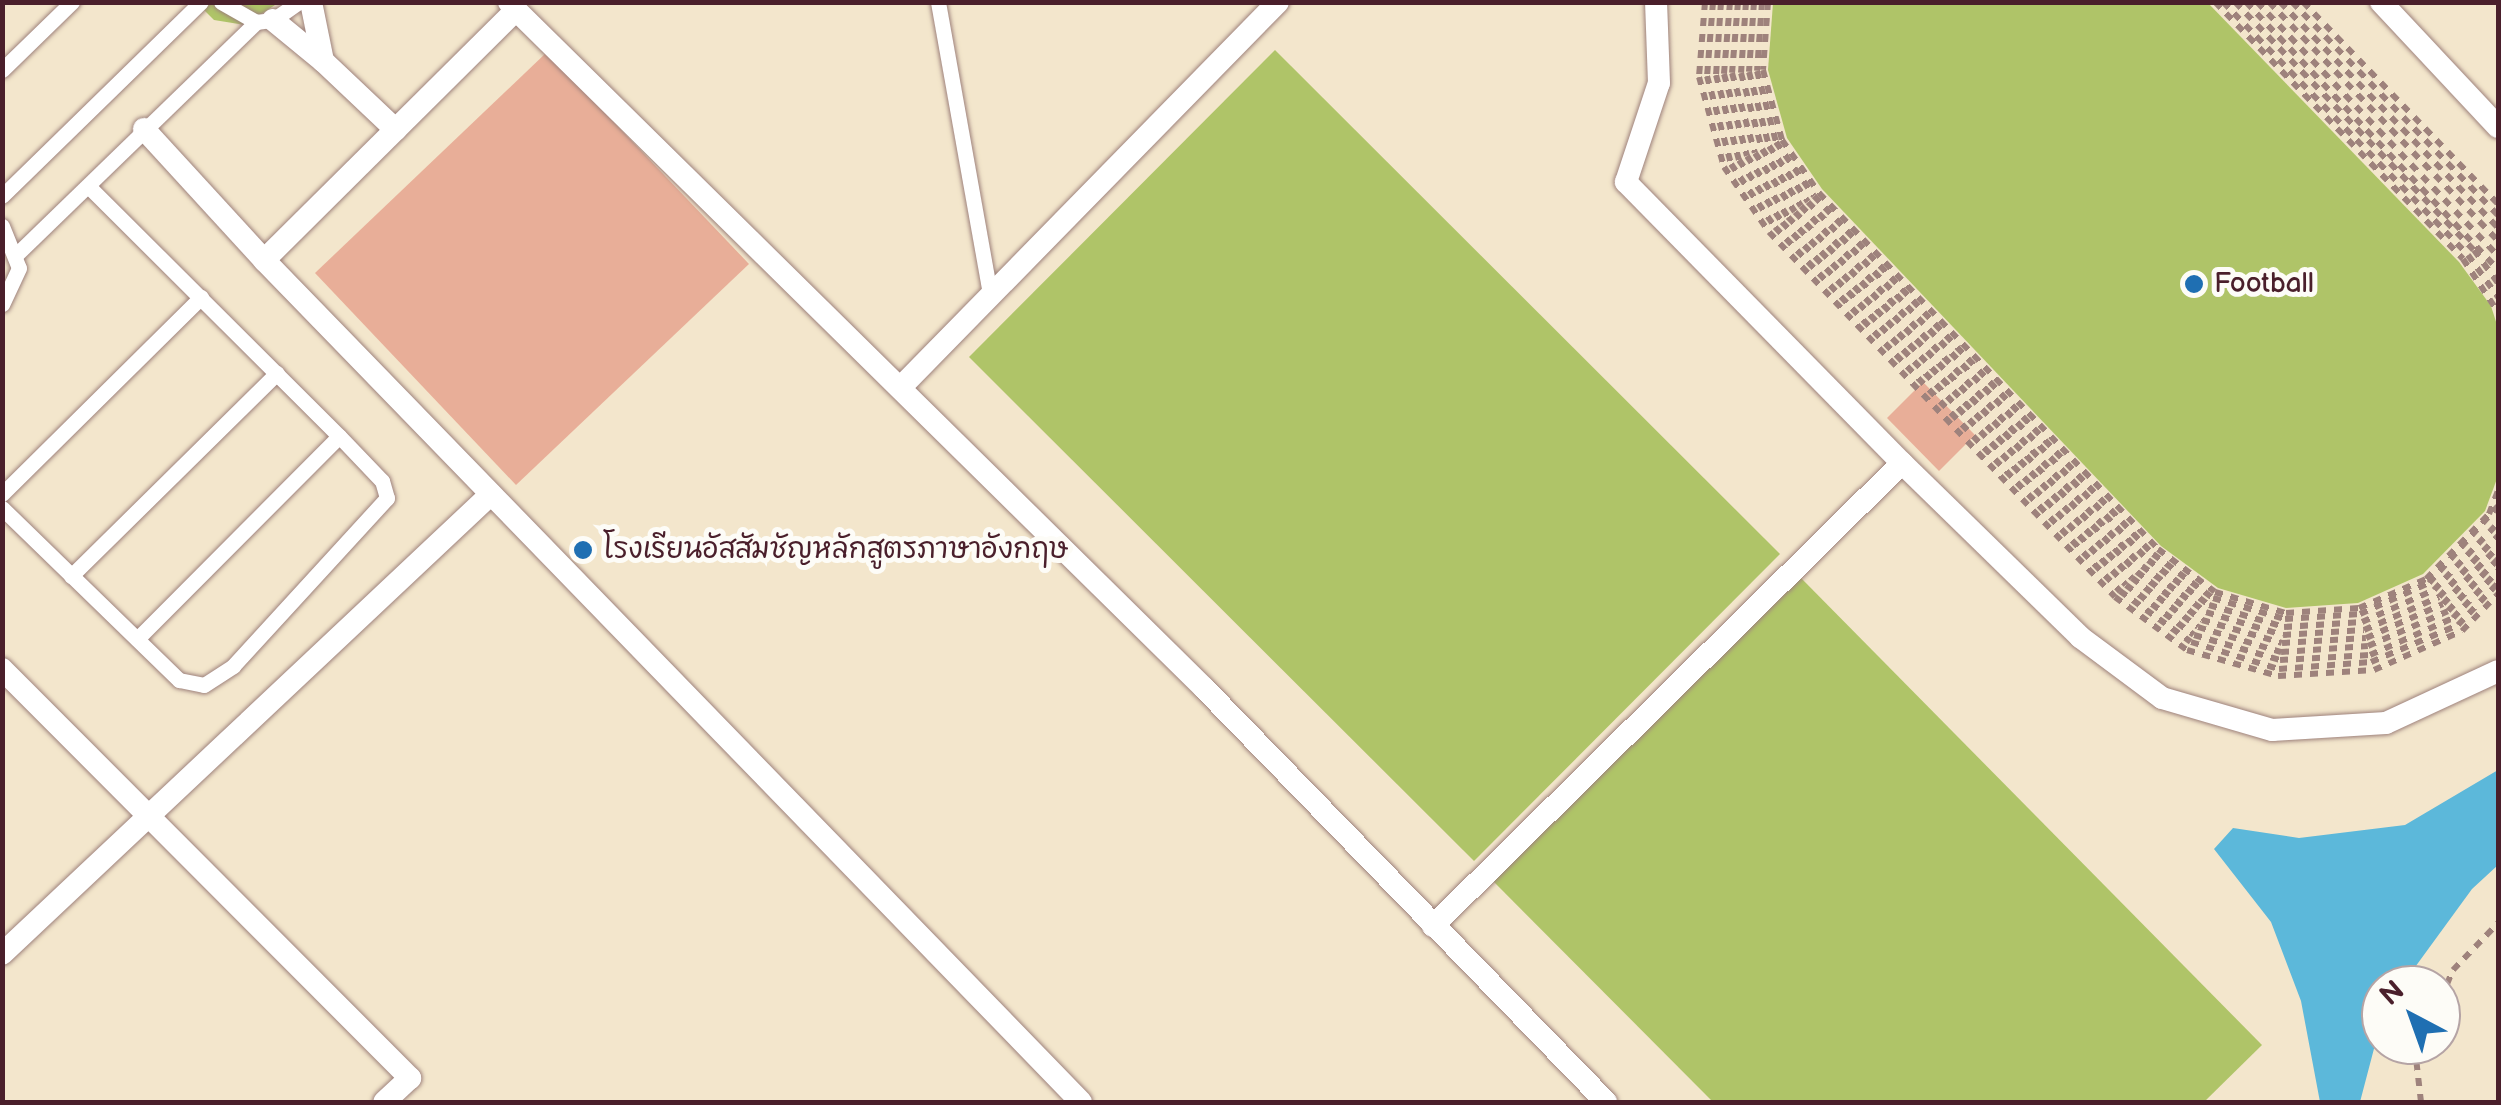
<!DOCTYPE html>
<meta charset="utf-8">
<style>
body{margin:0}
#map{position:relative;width:2501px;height:1105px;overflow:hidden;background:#f3e6cc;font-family:"Balsamiq Sans","Playpen Sans Thai",sans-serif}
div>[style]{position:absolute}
.green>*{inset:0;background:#afc468}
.water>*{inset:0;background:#5cb8da}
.building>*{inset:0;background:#e8ae98}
.path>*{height:6px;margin-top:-3px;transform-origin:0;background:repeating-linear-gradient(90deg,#9e827c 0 8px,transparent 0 16px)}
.roads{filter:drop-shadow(0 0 2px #9e827c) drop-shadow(0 0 2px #9e827c)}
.service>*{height:15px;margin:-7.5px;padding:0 7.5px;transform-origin:7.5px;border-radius:7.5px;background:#fff}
.pedestrian>*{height:22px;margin:-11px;padding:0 11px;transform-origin:11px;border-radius:11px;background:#fff}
.dots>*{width:28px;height:28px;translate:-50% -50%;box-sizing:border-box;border:5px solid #fdfcf7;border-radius:50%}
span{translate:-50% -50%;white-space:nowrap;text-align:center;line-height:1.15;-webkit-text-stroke:10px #fdfcf7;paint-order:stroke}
.poi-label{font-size:28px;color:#4a1f2b}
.left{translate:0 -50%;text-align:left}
.frame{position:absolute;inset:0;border:5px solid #4a1f2b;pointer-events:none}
.north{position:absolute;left:2361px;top:965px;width:100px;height:100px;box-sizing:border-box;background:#fdfcf7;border:2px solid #b5a4a5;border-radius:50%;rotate:319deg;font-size:28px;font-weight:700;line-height:40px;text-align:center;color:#4a1f2b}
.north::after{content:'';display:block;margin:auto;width:35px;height:45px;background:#1f6fb2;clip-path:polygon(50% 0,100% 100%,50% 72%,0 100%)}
</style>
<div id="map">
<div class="green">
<i style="clip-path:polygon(197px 3px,278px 3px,245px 25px,214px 20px)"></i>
<i style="clip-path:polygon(1773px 3px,2208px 3px,2459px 262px,2491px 306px,2498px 328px,2498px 476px,2485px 511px,2423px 574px,2358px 603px,2286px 608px,2218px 588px,2161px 546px,1822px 189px,1787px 138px,1768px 70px)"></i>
<i style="clip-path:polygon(1275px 50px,1780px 554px,1474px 861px,969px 357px)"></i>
<i style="clip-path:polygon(1801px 578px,2262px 1045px,2204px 1102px,1713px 1102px,1493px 881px)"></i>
</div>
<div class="water">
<i style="clip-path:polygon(2498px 770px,2498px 865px,2472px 889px,2402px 985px,2381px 985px,2381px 1022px,2360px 1102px,2320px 1102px,2301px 1001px,2271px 922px,2214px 849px,2233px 828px,2299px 838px,2405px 825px)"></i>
</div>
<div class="building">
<i style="clip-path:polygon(547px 52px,749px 264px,516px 485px,315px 273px)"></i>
<i style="clip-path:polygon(1923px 382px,1975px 435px,1939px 471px,1887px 418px)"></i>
</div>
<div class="path">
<i style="left:1705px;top:2px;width:75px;rotate:94.6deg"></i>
<i style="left:1699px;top:77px;width:93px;rotate:74.5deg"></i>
<i style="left:1724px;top:167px;width:79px;rotate:55.3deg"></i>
<i style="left:1769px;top:232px;width:503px;rotate:46.53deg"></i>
<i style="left:2115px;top:597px;width:89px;rotate:36.4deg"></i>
<i style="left:2187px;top:650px;width:95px;rotate:15.9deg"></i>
<i style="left:2278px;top:676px;width:96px;rotate:-3.6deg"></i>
<i style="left:2374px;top:670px;width:96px;rotate:-23.9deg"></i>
<i style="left:2462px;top:631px;width:52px;rotate:-45.8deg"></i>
<i style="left:1713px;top:2px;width:74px;rotate:94.6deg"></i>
<i style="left:1707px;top:76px;width:91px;rotate:74.7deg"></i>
<i style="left:1731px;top:164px;width:77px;rotate:55.1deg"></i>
<i style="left:1775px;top:227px;width:502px;rotate:46.54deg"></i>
<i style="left:2120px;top:591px;width:87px;rotate:35.7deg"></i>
<i style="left:2191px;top:642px;width:92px;rotate:17.1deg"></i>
<i style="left:2279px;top:669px;width:92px;rotate:-4.4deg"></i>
<i style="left:2371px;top:662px;width:95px;rotate:-23deg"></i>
<i style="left:2458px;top:625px;width:58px;rotate:-46.4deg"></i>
<i style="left:1721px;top:2px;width:73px;rotate:93.9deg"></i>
<i style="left:1716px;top:75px;width:88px;rotate:74.9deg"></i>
<i style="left:1739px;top:160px;width:75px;rotate:55.3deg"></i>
<i style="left:1782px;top:222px;width:500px;rotate:46.54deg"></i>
<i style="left:2126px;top:585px;width:84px;rotate:36.3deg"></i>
<i style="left:2194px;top:635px;width:90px;rotate:16.2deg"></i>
<i style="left:2280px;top:660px;width:90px;rotate:-3.2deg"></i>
<i style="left:2370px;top:655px;width:91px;rotate:-24deg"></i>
<i style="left:2453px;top:618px;width:65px;rotate:-46.2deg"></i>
<i style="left:1730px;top:2px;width:72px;rotate:94.8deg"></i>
<i style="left:1724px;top:74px;width:85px;rotate:74.3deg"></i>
<i style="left:1747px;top:156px;width:73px;rotate:56.1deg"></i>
<i style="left:1788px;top:217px;width:499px;rotate:46.4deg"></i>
<i style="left:2132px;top:578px;width:82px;rotate:36.6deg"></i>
<i style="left:2198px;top:627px;width:87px;rotate:16.8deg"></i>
<i style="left:2281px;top:652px;width:87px;rotate:-3.9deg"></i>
<i style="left:2368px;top:646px;width:87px;rotate:-23.6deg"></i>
<i style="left:2448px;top:611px;width:72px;rotate:-46.1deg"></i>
<i style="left:1738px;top:2px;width:71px;rotate:94.8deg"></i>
<i style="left:1732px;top:73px;width:83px;rotate:74deg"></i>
<i style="left:1755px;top:153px;width:71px;rotate:55.9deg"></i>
<i style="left:1795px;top:212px;width:497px;rotate:46.5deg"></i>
<i style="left:2137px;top:572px;width:81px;rotate:36.4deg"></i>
<i style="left:2202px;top:620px;width:83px;rotate:16deg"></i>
<i style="left:2282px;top:643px;width:84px;rotate:-3.4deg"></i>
<i style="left:2366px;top:638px;width:84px;rotate:-23.8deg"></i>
<i style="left:2443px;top:604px;width:79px;rotate:-46deg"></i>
<i style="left:1746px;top:2px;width:71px;rotate:94deg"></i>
<i style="left:1741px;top:73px;width:79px;rotate:74.6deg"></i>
<i style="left:1762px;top:149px;width:69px;rotate:55.6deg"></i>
<i style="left:1801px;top:206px;width:496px;rotate:46.6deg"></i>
<i style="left:2142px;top:566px;width:79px;rotate:35.7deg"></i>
<i style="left:2206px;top:612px;width:80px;rotate:16.6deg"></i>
<i style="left:2283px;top:635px;width:81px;rotate:-3.5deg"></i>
<i style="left:2364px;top:630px;width:82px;rotate:-23.7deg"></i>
<i style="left:2439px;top:597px;width:85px;rotate:-46deg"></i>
<i style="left:1754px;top:2px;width:70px;rotate:94.1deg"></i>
<i style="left:1749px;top:72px;width:77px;rotate:74.9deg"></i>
<i style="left:1769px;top:146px;width:68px;rotate:55.1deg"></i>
<i style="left:1808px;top:202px;width:494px;rotate:46.5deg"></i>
<i style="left:2148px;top:560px;width:76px;rotate:36.4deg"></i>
<i style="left:2209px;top:605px;width:78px;rotate:16.3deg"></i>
<i style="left:2284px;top:627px;width:78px;rotate:-3.7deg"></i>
<i style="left:2362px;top:622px;width:79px;rotate:-24deg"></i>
<i style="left:2434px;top:590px;width:93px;rotate:-46.3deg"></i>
<i style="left:1762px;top:2px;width:69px;rotate:94.1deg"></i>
<i style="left:1757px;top:71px;width:73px;rotate:75deg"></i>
<i style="left:1776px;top:142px;width:66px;rotate:54.9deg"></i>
<i style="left:1814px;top:196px;width:493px;rotate:46.6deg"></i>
<i style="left:2153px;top:554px;width:74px;rotate:36.3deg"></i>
<i style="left:2213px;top:598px;width:75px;rotate:16.3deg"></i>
<i style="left:2285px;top:619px;width:75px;rotate:-3.8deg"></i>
<i style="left:2360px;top:614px;width:76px;rotate:-24.2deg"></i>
<i style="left:2429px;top:583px;width:103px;rotate:-48.1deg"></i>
<i style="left:1768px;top:2px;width:68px;rotate:94.2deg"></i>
<i style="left:1763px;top:70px;width:73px;rotate:74.8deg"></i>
<i style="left:1782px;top:140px;width:65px;rotate:55.1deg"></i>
<i style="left:1819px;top:193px;width:492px;rotate:46.4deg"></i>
<i style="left:2158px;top:549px;width:71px;rotate:37deg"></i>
<i style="left:2215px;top:592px;width:74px;rotate:16.5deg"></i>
<i style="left:2286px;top:613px;width:73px;rotate:-3.9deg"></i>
<i style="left:2359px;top:608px;width:73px;rotate:-23.4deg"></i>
<i style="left:2426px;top:579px;width:91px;rotate:-45.9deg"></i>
<i style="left:2489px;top:514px;width:26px;rotate:-69deg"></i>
<i style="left:2215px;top:2px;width:357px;rotate:46deg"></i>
<i style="left:2463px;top:259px;width:64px;rotate:56.6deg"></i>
<i style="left:2223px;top:2px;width:352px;rotate:45.9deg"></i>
<i style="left:2468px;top:255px;width:52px;rotate:54.5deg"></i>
<i style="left:2235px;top:2px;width:344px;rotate:46.1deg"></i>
<i style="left:2474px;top:250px;width:41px;rotate:54deg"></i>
<i style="left:2246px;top:2px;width:367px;rotate:46.7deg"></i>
<i style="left:2257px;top:2px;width:350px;rotate:46.5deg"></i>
<i style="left:2269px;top:2px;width:331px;rotate:46.2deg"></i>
<i style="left:2280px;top:2px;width:314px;rotate:46deg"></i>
<i style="left:2292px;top:2px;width:296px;rotate:46deg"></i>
<i style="left:2303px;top:2px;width:281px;rotate:46deg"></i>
<i style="left:2441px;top:999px;width:31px;rotate:-68deg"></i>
<i style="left:2453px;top:970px;width:65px;rotate:-46.2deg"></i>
<i style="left:2421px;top:1102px;width:44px;rotate:-96.5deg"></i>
<i style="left:2416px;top:1058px;width:14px;rotate:-65deg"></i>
</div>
<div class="roads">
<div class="service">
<i style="left:221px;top:2px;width:40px;rotate:29.7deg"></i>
<i style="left:256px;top:22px;width:17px;rotate:-7deg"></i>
<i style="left:273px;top:20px;width:32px;rotate:-35deg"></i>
<i style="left:938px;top:2px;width:297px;rotate:79.9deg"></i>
<i style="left:2px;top:70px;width:98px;rotate:-44.2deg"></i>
<i style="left:2px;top:196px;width:278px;rotate:-44.3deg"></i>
<i style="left:2px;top:226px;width:45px;rotate:68deg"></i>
<i style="left:19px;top:268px;width:40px;rotate:115deg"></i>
<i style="left:18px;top:253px;width:332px;rotate:-44.1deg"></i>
<i style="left:2px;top:494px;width:280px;rotate:-44.7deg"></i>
<i style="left:2px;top:508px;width:247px;rotate:44.2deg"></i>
<i style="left:179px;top:680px;width:25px;rotate:11deg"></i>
<i style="left:204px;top:685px;width:35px;rotate:-33deg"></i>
<i style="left:233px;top:666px;width:228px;rotate:-47.5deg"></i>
<i style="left:387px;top:498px;width:18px;rotate:-106deg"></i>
<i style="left:382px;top:481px;width:62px;rotate:-133.7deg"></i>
<i style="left:339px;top:436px;width:354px;rotate:-135.1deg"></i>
<i style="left:71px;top:576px;width:289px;rotate:-44.6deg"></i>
<i style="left:137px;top:639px;width:286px;rotate:-45.1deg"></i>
</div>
<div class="pedestrian">
<i style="left:509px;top:2px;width:11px;rotate:49deg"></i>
<i style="left:516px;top:10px;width:355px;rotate:135.2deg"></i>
<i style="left:264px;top:260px;width:1173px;rotate:45.86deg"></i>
<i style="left:2381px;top:2px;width:171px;rotate:46.9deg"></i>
<i style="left:516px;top:10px;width:966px;rotate:44.58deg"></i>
<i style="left:1204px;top:688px;width:577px;rotate:45.84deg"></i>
<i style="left:273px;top:20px;width:65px;rotate:39.4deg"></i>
<i style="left:323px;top:61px;width:60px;rotate:-101.5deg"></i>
<i style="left:323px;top:61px;width:100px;rotate:43.4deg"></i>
<i style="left:144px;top:129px;width:178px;rotate:47.5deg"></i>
<i style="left:900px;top:388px;width:540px;rotate:-45.6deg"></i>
<i style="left:1902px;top:463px;width:249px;rotate:44.3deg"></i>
<i style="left:2080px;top:637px;width:102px;rotate:36.6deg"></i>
<i style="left:2162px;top:698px;width:115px;rotate:16.2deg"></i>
<i style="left:2272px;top:730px;width:114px;rotate:-3.5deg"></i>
<i style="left:2386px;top:723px;width:123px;rotate:-24.9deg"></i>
<i style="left:2px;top:669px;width:578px;rotate:45.07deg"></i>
<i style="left:410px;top:1078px;width:35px;rotate:137deg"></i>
<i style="left:1433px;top:926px;width:659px;rotate:-44.63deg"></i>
<i style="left:1902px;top:463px;width:394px;rotate:-134.5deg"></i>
<i style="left:1626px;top:182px;width:104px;rotate:-71.6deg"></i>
<i style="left:1659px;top:83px;width:81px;rotate:-92.1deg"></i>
<i style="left:2px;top:954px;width:671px;rotate:-43.25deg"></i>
</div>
</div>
<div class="dots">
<i style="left:2194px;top:284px;background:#1f6fb2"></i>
<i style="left:583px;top:550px;background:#1f6fb2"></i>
</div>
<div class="poi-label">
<span class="left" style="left:2214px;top:284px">Football</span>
<span class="left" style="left:603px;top:550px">โรงเรียนอัสสัมชัญหลักสูตรภาษาอังกฤษ</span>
</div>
<div class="frame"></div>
<div class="north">N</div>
</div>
